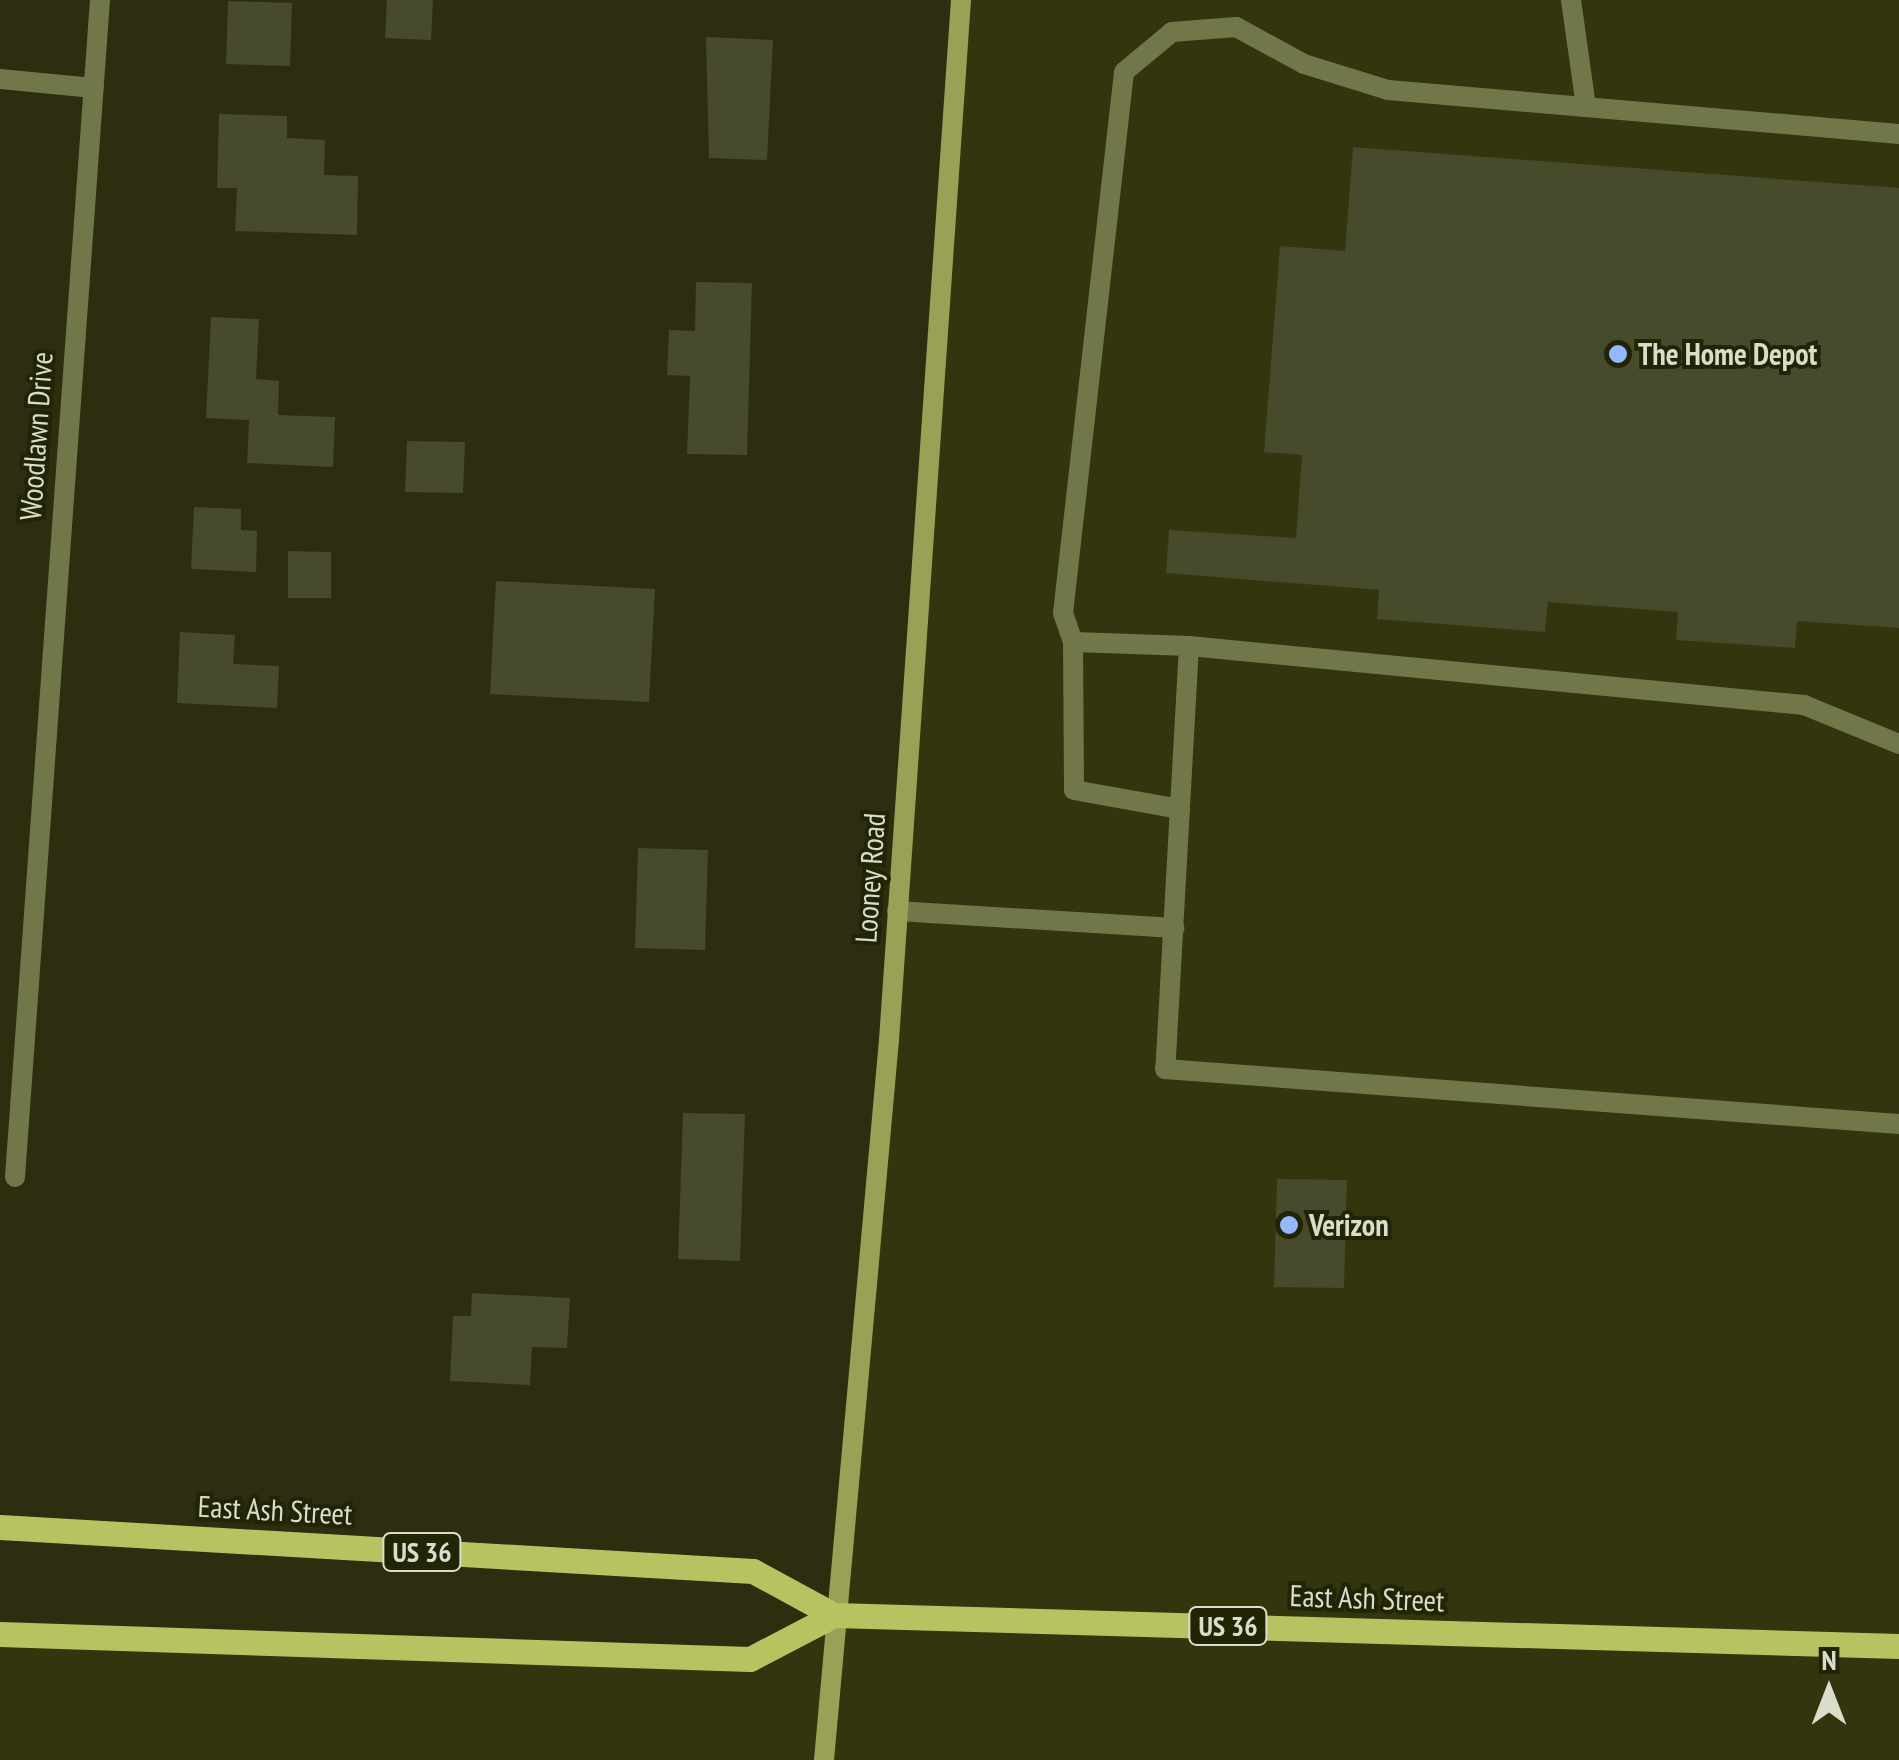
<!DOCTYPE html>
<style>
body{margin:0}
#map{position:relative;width:1899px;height:1760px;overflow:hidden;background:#2c2e0f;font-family:"PT Sans Narrow",sans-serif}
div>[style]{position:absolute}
.built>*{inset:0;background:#32350d}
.building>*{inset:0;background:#474a2b}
.lane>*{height:20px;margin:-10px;padding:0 10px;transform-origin:10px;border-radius:10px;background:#72774a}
.street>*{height:20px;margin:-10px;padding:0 10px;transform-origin:10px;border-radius:10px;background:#72774a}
.secondary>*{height:20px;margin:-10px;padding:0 10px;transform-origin:10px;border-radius:10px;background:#9aa157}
.primary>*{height:25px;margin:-12.5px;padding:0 12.5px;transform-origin:12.5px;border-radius:12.5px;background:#b9c260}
.dots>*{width:28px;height:28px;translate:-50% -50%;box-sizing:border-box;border:5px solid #222505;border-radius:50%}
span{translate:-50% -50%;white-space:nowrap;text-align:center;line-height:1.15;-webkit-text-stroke:8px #222505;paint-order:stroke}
.shield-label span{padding:2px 8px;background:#222505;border:2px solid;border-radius:8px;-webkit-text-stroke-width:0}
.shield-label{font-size:28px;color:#daddcb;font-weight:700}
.poi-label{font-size:30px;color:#daddcb;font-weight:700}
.left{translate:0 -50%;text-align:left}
.street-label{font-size:30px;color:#daddcb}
.north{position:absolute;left:1779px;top:1640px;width:100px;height:100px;-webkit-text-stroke:8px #222505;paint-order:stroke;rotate:0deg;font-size:28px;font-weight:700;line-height:40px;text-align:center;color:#daddcb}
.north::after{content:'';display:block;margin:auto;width:35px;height:45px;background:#daddcb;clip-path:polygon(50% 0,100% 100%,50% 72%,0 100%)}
</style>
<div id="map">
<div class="built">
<i style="clip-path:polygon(961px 0,1899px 0,1899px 1760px,0 1760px,0 1634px,750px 1659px,834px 1615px,889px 1040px)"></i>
</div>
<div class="building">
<i style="clip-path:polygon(387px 0,433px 0,431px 40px,385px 38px)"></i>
<i style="clip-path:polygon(228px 1px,292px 3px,290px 66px,226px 64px)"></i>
<i style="clip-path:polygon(706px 37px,773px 40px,767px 160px,709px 158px)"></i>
<i style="clip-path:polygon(219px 114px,287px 116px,287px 138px,325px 140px,324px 175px,358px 176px,357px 235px,235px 231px,237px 188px,217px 188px)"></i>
<i style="clip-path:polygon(1353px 147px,1899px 188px,1899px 628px,1797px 621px,1795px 648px,1676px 640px,1678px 612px,1548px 602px,1545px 632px,1377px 619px,1379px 590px,1166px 573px,1169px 530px,1296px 538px,1302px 455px,1264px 452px,1280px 246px,1345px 251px)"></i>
<i style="clip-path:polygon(696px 282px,752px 283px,747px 455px,687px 454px,690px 376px,667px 375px,669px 330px,695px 331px)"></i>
<i style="clip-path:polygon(211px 317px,259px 319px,256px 379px,279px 381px,278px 415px,335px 417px,333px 467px,247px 463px,249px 420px,206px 418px)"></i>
<i style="clip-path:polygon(407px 441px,465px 442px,463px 493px,405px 492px)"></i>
<i style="clip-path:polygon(194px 507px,241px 509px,241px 530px,257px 531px,256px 572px,191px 569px)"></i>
<i style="clip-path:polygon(288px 551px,331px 552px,331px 598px,288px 598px)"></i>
<i style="clip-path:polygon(496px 581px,655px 589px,649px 702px,490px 694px)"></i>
<i style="clip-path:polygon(180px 632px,235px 635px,233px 664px,279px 666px,277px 708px,177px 703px)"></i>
<i style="clip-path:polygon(638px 848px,708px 850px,705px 950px,635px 948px)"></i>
<i style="clip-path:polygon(683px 1113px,745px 1114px,740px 1261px,678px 1259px)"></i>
<i style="clip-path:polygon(1277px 1179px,1347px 1180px,1344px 1288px,1274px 1287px)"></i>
<i style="clip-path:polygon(472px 1293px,570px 1298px,567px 1348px,532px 1347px,530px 1385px,450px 1381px,453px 1316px,471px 1316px)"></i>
</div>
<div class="lane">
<i style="left:1571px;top:0;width:108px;rotate:82deg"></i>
<i style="left:1899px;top:134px;width:513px;rotate:-175.08deg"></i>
<i style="left:1388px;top:90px;width:88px;rotate:-162.8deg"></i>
<i style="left:1304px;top:64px;width:77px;rotate:-151.4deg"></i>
<i style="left:1236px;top:27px;width:64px;rotate:175.5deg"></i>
<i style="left:1172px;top:32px;width:62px;rotate:140.2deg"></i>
<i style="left:1124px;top:72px;width:544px;rotate:96.43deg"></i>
<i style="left:1063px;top:613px;width:31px;rotate:71deg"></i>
<i style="left:1073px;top:642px;width:116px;rotate:2deg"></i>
<i style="left:1189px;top:646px;width:618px;rotate:5.48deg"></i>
<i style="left:1804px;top:705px;width:103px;rotate:22.3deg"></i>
<i style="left:1073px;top:642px;width:148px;rotate:89.6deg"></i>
<i style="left:1074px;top:790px;width:108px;rotate:10.2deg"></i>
<i style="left:1189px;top:646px;width:424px;rotate:93.2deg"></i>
<i style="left:1165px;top:1069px;width:736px;rotate:4.29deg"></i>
<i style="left:897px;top:911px;width:278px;rotate:3.5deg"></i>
</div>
<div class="street">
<i style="left:0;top:79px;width:94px;rotate:5.5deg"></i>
<i style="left:15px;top:1177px;width:1180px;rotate:-85.87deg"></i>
</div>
<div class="secondary">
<i style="left:824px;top:1760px;width:723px;rotate:-84.84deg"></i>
<i style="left:889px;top:1040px;width:1042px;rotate:-86.04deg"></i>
</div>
<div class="primary">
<i style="left:0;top:1527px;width:754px;rotate:3.34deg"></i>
<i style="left:753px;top:1571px;width:92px;rotate:28.5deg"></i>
<i style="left:834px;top:1615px;width:1065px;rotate:1.67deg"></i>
<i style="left:0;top:1634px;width:750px;rotate:1.91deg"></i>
<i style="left:750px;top:1659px;width:95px;rotate:-27.6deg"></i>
</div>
<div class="dots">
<i style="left:1618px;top:354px;background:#94b7fd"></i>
<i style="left:1289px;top:1225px;background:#94b7fd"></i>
</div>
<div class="shield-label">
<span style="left:422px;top:1552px">US 36</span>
<span style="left:1228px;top:1626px">US 36</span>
</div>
<div class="poi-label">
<span class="left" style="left:1638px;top:354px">The Home Depot</span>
<span class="left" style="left:1309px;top:1225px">Verizon</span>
</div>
<div class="street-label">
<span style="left:36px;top:436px;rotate:-86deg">Woodlawn Drive</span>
<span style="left:870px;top:878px;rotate:-86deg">Looney Road</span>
<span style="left:275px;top:1510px;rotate:3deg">East Ash Street</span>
<span style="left:1367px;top:1598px;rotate:2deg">East Ash Street</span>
</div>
<div class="north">N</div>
</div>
